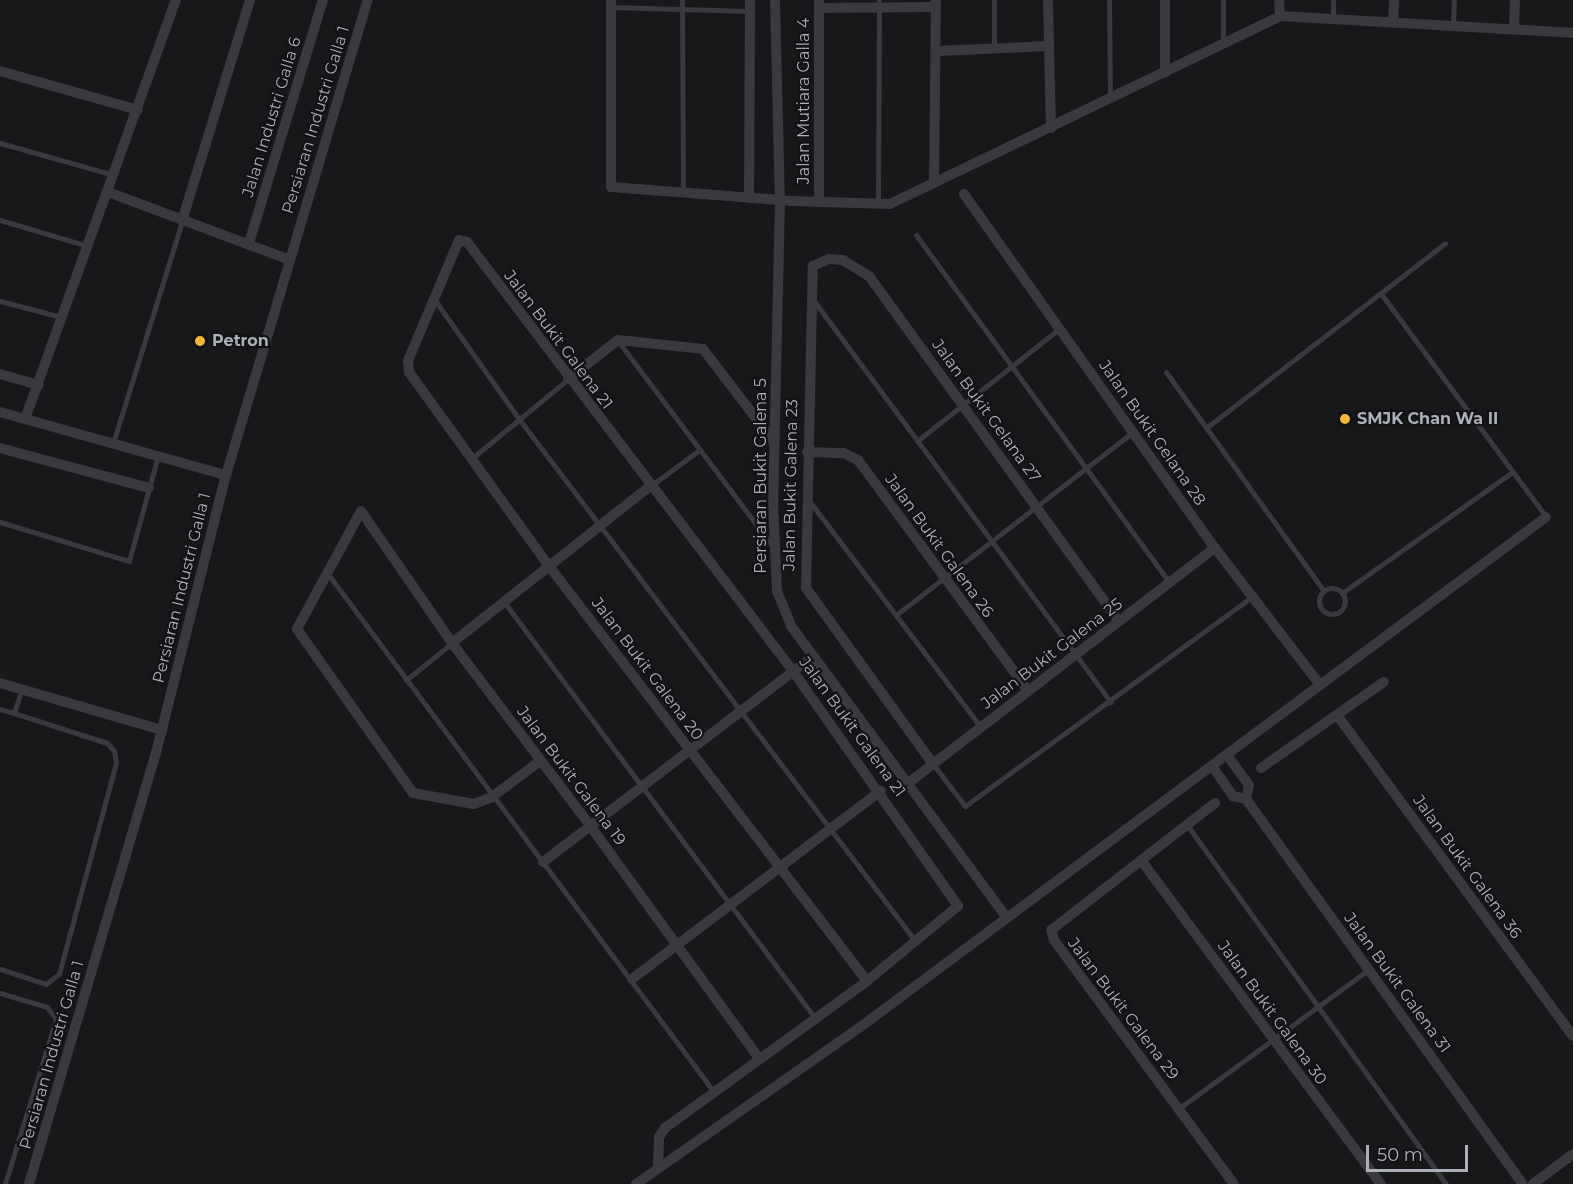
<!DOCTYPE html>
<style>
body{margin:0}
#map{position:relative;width:1573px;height:1184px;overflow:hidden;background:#18181a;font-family:Montserrat,sans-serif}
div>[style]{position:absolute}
.lane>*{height:5px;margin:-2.5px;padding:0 2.5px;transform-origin:2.5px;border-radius:2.5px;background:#393a40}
.lane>.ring{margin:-2.5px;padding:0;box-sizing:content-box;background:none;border:5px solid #393a40;border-radius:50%}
.street>*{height:10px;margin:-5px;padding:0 5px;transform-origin:5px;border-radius:5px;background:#393a40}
.dots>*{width:16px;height:16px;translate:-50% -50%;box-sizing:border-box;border:3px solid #131315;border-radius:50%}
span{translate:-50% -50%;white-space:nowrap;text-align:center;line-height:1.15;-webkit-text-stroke:4.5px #131315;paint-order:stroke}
.street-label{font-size:16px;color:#aaafba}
.poi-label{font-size:16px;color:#aaafba;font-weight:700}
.left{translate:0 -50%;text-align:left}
.scale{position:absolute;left:1366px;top:1145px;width:102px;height:27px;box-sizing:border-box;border:3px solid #aaafba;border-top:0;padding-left:8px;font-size:18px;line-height:21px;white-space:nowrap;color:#aaafba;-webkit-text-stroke:4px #131315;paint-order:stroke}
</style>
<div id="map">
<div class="lane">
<i style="left:682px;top:0;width:192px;rotate:89.7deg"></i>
<i style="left:994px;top:0;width:48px;rotate:90deg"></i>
<i style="left:1109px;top:0;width:97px;rotate:89.4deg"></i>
<i style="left:611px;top:7px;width:139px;rotate:1.6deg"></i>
<i style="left:1333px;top:19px;width:19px;rotate:-90deg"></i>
<i style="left:1453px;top:25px;width:25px;rotate:-88deg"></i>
<i style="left:1223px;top:43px;width:43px;rotate:-90deg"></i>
<i style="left:0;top:143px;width:118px;rotate:15.7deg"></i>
<i style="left:878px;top:203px;width:203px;rotate:-89.7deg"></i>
<i style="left:0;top:220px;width:92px;rotate:16.5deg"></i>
<i style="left:916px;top:235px;width:431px;rotate:53.9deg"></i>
<i style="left:1382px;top:295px;width:276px;rotate:53.5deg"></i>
<i style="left:434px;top:299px;width:147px;rotate:54.7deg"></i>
<i style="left:519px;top:419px;width:657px;rotate:52.8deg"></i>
<i style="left:0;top:301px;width:63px;rotate:14.7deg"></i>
<i style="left:814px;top:301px;width:499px;rotate:53.5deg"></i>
<i style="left:618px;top:341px;width:258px;rotate:53deg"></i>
<i style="left:1166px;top:372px;width:270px;rotate:54.2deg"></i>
<i style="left:1206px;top:428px;width:302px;rotate:-37.7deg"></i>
<i style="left:917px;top:441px;width:181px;rotate:-38.3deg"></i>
<i style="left:113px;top:443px;width:232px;rotate:-72.7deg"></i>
<i style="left:471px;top:459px;width:126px;rotate:-39.5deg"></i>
<i style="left:652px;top:485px;width:57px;rotate:-36.5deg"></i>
<i style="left:810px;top:502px;width:283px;rotate:52.8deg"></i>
<i style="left:0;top:522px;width:135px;rotate:16.8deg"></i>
<i style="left:129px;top:561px;width:109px;rotate:-74.6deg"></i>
<i style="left:328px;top:574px;width:646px;rotate:53.31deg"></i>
<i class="ring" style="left:1319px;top:588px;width:21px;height:21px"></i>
<i style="left:1342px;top:593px;width:209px;rotate:-35.4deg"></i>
<i style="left:504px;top:602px;width:519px;rotate:53.22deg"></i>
<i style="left:896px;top:615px;width:299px;rotate:-37.7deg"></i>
<i style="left:406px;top:680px;width:59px;rotate:-38.8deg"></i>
<i style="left:0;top:709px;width:15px;rotate:16deg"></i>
<i style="left:933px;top:764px;width:53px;rotate:52.7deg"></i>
<i style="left:965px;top:806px;width:355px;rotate:-36.1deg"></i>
<i style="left:1187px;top:825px;width:443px;rotate:54.2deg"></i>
<i style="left:0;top:969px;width:48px;rotate:18.1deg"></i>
<i style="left:46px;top:984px;width:16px;rotate:-38deg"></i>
<i style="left:59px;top:974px;width:219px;rotate:-74.9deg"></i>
<i style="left:116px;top:763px;width:12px;rotate:-99deg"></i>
<i style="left:114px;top:751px;width:11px;rotate:-131deg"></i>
<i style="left:107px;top:743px;width:98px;rotate:-162.1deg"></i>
<i style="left:14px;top:713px;width:25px;rotate:-72deg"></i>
<i style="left:0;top:993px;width:49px;rotate:16.6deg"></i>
<i style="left:47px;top:1007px;width:15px;rotate:53deg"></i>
<i style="left:56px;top:1019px;width:173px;rotate:107.2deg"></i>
<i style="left:1178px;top:1109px;width:235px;rotate:-36.2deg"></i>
</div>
<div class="street">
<i style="left:611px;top:0;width:187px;rotate:90deg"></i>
<i style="left:611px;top:187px;width:181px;rotate:4.4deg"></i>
<i style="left:791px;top:201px;width:99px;rotate:1.7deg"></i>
<i style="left:890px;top:204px;width:433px;rotate:-25.7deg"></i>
<i style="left:1280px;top:16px;width:293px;rotate:3.3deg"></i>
<i style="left:775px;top:0;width:200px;rotate:88.6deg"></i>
<i style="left:780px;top:200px;width:303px;rotate:91.3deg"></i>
<i style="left:773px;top:503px;width:88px;rotate:87.4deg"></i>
<i style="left:777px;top:591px;width:38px;rotate:68deg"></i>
<i style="left:791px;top:626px;width:360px;rotate:53.5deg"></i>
<i style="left:1048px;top:0;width:128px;rotate:88.7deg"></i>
<i style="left:1279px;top:0;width:16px;rotate:86deg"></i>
<i style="left:819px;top:8px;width:117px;rotate:-0.5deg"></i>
<i style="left:1393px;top:22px;width:22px;rotate:-87deg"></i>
<i style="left:1514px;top:29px;width:29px;rotate:-88deg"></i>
<i style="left:936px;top:51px;width:113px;rotate:-2.5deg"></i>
<i style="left:0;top:71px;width:143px;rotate:15.8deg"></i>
<i style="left:1165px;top:73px;width:73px;rotate:-90deg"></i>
<i style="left:934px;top:183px;width:183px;rotate:-89.4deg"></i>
<i style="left:108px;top:192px;width:194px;rotate:20.5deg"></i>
<i style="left:964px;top:194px;width:434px;rotate:54.7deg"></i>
<i style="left:1215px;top:548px;width:173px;rotate:52.5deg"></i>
<i style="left:749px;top:198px;width:198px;rotate:-89.7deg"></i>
<i style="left:819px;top:202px;width:202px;rotate:-90deg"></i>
<i style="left:182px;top:221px;width:231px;rotate:-72.9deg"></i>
<i style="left:249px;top:243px;width:254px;rotate:-73.1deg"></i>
<i style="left:0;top:374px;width:40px;rotate:16deg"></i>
<i style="left:568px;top:379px;width:63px;rotate:-38deg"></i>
<i style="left:618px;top:340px;width:85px;rotate:6deg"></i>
<i style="left:703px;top:349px;width:117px;rotate:52.6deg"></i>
<i style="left:0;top:412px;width:235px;rotate:15.6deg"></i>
<i style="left:25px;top:419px;width:445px;rotate:-70.2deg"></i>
<i style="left:0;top:448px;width:154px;rotate:15deg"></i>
<i style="left:807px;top:452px;width:37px;rotate:2deg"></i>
<i style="left:844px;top:453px;width:16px;rotate:27deg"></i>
<i style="left:858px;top:460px;width:287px;rotate:53.6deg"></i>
<i style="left:452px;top:643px;width:253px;rotate:-38.4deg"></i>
<i style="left:0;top:683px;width:169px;rotate:16.2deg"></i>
<i style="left:1337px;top:715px;width:398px;rotate:53.7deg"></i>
<i style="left:1227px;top:755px;width:37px;rotate:54deg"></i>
<i style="left:1249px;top:785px;width:14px;rotate:102deg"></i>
<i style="left:540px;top:761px;width:60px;rotate:143.1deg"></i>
<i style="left:492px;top:797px;width:19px;rotate:159deg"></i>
<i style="left:474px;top:804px;width:62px;rotate:-169.8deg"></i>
<i style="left:413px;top:793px;width:201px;rotate:-125.3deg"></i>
<i style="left:297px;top:629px;width:134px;rotate:-61.5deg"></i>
<i style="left:361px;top:511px;width:160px;rotate:55.4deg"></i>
<i style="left:452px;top:643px;width:231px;rotate:52.9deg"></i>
<i style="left:591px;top:827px;width:286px;rotate:54deg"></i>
<i style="left:933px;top:764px;width:217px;rotate:-125.8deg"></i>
<i style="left:806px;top:588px;width:322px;rotate:-88.8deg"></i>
<i style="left:813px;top:266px;width:17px;rotate:-24deg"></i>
<i style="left:829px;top:259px;width:14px;rotate:4deg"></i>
<i style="left:843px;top:260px;width:31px;rotate:32deg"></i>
<i style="left:869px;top:276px;width:426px;rotate:54.1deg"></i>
<i style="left:1212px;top:766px;width:37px;rotate:55deg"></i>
<i style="left:1233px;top:796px;width:13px;rotate:13deg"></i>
<i style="left:1246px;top:799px;width:474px;rotate:54.3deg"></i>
<i style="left:1261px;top:768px;width:150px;rotate:-35deg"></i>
<i style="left:907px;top:784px;width:388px;rotate:-37.5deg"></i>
<i style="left:1215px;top:803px;width:207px;rotate:142.2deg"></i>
<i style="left:1051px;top:930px;width:10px;rotate:73deg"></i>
<i style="left:1054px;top:940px;width:303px;rotate:53.6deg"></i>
<i style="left:1141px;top:860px;width:403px;rotate:53.5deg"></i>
<i style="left:543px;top:862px;width:340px;rotate:-37.3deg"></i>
<i style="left:632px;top:979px;width:312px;rotate:-37.1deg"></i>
<i style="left:658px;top:1168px;width:31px;rotate:-88deg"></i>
<i style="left:659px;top:1137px;width:11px;rotate:-56deg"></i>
<i style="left:665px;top:1128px;width:250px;rotate:-36deg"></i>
<i style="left:867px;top:981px;width:118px;rotate:-39.5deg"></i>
<i style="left:958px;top:906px;width:287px;rotate:-125.1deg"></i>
<i style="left:793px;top:671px;width:539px;rotate:-127.23deg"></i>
<i style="left:467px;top:242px;width:8px;rotate:-166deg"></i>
<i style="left:459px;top:240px;width:131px;rotate:112.9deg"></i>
<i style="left:408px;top:361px;width:11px;rotate:85deg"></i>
<i style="left:409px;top:372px;width:239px;rotate:54.2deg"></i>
<i style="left:549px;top:566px;width:523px;rotate:52.54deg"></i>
<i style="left:29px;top:1184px;width:449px;rotate:-73.6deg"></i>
<i style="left:156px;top:753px;width:287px;rotate:-75.9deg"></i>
<i style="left:226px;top:475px;width:496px;rotate:-73.4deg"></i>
<i style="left:636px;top:1184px;width:272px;rotate:-35deg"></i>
<i style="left:859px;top:1028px;width:856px;rotate:-36.64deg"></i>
<i style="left:1533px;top:1184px;width:50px;rotate:-36.9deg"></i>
</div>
<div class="dots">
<i style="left:200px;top:341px;background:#f5b835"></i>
<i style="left:1345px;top:419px;background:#f5b835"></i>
</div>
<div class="street-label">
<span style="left:804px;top:101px;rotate:-90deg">Jalan Mutiara Galla 4</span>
<span style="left:272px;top:117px;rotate:-73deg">Jalan Industri Galla 6</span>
<span style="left:316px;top:120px;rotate:-73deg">Persiaran Industri Galla 1</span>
<span style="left:558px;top:340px;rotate:53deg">Jalan Bukit Galena 21</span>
<span style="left:986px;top:411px;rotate:54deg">Jalan Bukit Gelana 27</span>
<span style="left:1152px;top:433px;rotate:55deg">Jalan Bukit Gelana 28</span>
<span style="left:761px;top:476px;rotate:-90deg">Persiaran Bukit Galena 5</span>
<span style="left:791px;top:485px;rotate:-89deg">Jalan Bukit Galena 23</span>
<span style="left:939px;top:546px;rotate:54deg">Jalan Bukit Galena 26</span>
<span style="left:182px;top:588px;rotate:-76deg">Persiaran Industri Galla 1</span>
<span style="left:1052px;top:654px;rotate:-37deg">Jalan Bukit Galena 25</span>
<span style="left:647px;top:669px;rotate:53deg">Jalan Bukit Galena 20</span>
<span style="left:852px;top:727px;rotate:54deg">Jalan Bukit Galena 21</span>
<span style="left:571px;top:776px;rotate:53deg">Jalan Bukit Galena 19</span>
<span style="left:1467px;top:867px;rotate:54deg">Jalan Bukit Galena 36</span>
<span style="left:1397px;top:983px;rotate:54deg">Jalan Bukit Galena 31</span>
<span style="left:1123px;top:1009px;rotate:53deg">Jalan Bukit Galena 29</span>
<span style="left:1272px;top:1013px;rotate:54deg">Jalan Bukit Galena 30</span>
<span style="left:52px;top:1055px;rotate:-74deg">Persiaran Industri Galla 1</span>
</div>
<div class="poi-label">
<span class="left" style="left:212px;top:341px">Petron</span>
<span class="left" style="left:1357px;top:419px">SMJK Chan Wa II</span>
</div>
<div class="scale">50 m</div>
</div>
